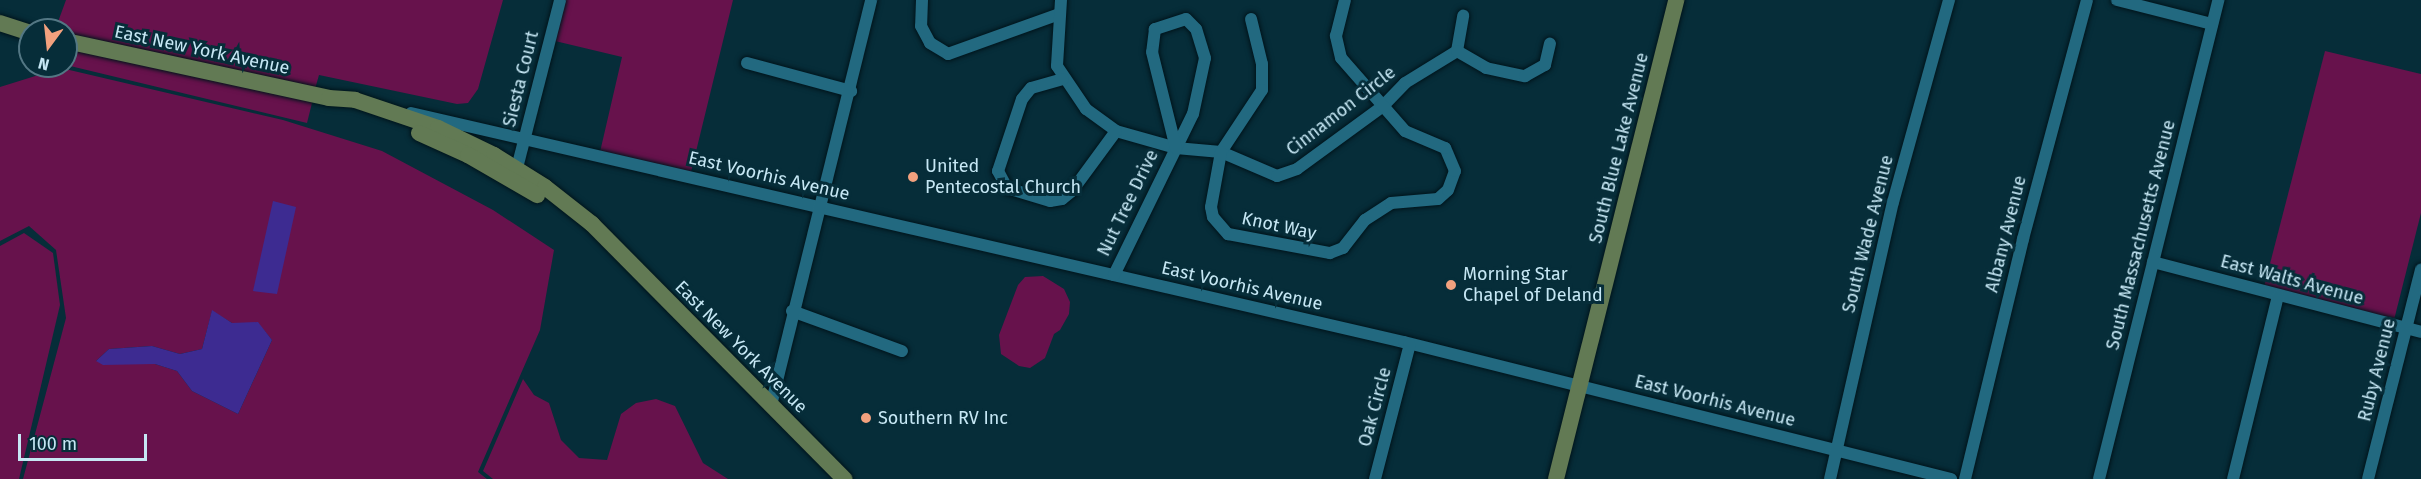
<!DOCTYPE html>
<style>
body{margin:0}
#map{position:relative;width:2421px;height:479px;overflow:hidden;background:#062d39;font-family:"Fira Sans",sans-serif}
div>[style]{position:absolute}
.green>*{inset:0;background:#67124c}
.water>*{inset:0;background:#3d2b91}
.roads{filter:drop-shadow(0 0 2px #01141b) drop-shadow(0 0 2px #01141b)}
.minor>*{height:12px;margin:-6px;padding:0 6px;transform-origin:6px;border-radius:6px;background:#226980}
.major>*{height:16px;margin:-8px;padding:0 8px;transform-origin:8px;border-radius:8px;background:#627a54}
.dots>*{width:16px;height:16px;translate:-50% -50%;box-sizing:border-box;border:3px solid #062d39;border-radius:50%}
span{translate:-50% -50%;white-space:nowrap;text-align:center;line-height:1.15;-webkit-text-stroke:6px #062d39;paint-order:stroke}
.street-label{font-size:18px;color:#c6e7f4}
.poi-label{font-size:18px;color:#c6e7f4}
.left{translate:0 -50%;text-align:left}
.north{position:absolute;left:18px;top:18px;width:60px;height:60px;box-sizing:border-box;background:#062d39;border:2px solid #537784;border-radius:50%;rotate:195deg;font-size:16px;font-weight:700;line-height:24px;text-align:center;color:#c6e7f4}
.north::after{content:'';display:block;margin:auto;width:21px;height:27px;background:#f2a17e;clip-path:polygon(50% 0,100% 100%,50% 72%,0 100%)}
.scale{position:absolute;left:18px;top:434px;width:129px;height:27px;box-sizing:border-box;border:3px solid #c6e7f4;border-top:0;padding-left:8px;font-size:18px;line-height:21px;white-space:nowrap;color:#c6e7f4;-webkit-text-stroke:4px #062d39;paint-order:stroke}
</style>
<div id="map">
<div class="green">
<i style="clip-path:polygon(66px 0,503px 0,478px 89px,468px 103px,457px 104px,319px 75px,315px 89px,66px 36px,66px 30px,55px 30px)"></i>
<i style="clip-path:polygon(565px 0,733px 0,691px 172px,600px 152px,622px 57px,555px 41px)"></i>
<i style="clip-path:polygon(66px 46px,313px 99px,307px 123px,66px 65px)"></i>
<i style="clip-path:polygon(2325px 51px,2421px 74px,2421px 213px,2394px 320px,2264px 287px)"></i>
<i style="clip-path:polygon(evenodd,61px 68px,283px 120px,382px 151px,493px 210px,554px 250px,540px 330px,478px 472px,487px 479px,23px 479px,66px 318px,56px 250px,29px 226px,0 241px,0 87px,61px 68px,212px 311px,232px 323px,258px 323px,272px 340px,238px 414px,192px 391px,177px 371px,155px 364px,96px 361px,109px 349px,152px 346px,180px 354px,202px 349px,212px 311px)"></i>
<i style="clip-path:polygon(24px 233px,53px 253px,60px 305px,19px 479px,0 479px,0 246px)"></i>
<i style="clip-path:polygon(1043px 276px,1064px 289px,1070px 302px,1069px 314px,1060px 330px,1054px 334px,1045px 358px,1030px 368px,1019px 366px,1001px 354px,999px 335px,1018px 285px,1025px 277px)"></i>
<i style="clip-path:polygon(523px 379px,534px 395px,549px 403px,561px 440px,579px 458px,607px 460px,621px 414px,636px 403px,656px 399px,675px 406px,703px 463px,728px 479px,493px 479px,483px 471px)"></i>
</div>
<div class="water">
<i style="clip-path:polygon(273px 201px,296px 207px,277px 294px,253px 291px)"></i>
<i style="clip-path:polygon(212px 310px,232px 323px,258px 322px,272px 340px,238px 414px,192px 391px,177px 371px,155px 364px,103px 365px,96px 361px,109px 349px,152px 346px,180px 354px,202px 349px)"></i>
</div>
<div class="roads">
<div class="minor">
<i style="left:922px;top:0;width:26px;rotate:92deg"></i>
<i style="left:921px;top:26px;width:19px;rotate:62deg"></i>
<i style="left:930px;top:43px;width:21px;rotate:31deg"></i>
<i style="left:948px;top:54px;width:118px;rotate:-19.8deg"></i>
<i style="left:1061px;top:0;width:66px;rotate:93.5deg"></i>
<i style="left:1057px;top:66px;width:52px;rotate:56deg"></i>
<i style="left:1086px;top:109px;width:37px;rotate:36deg"></i>
<i style="left:1116px;top:131px;width:62px;rotate:15.8deg"></i>
<i style="left:1176px;top:148px;width:45px;rotate:5.1deg"></i>
<i style="left:1221px;top:152px;width:61px;rotate:23.2deg"></i>
<i style="left:1277px;top:176px;width:21px;rotate:-19deg"></i>
<i style="left:1297px;top:169px;width:107px;rotate:-36.2deg"></i>
<i style="left:1383px;top:106px;width:32px;rotate:-46deg"></i>
<i style="left:1405px;top:83px;width:61px;rotate:-31.6deg"></i>
<i style="left:1457px;top:51px;width:36px;rotate:-80deg"></i>
<i style="left:2117px;top:0;width:98px;rotate:14.2deg"></i>
<i style="left:1251px;top:19px;width:46px;rotate:76.3deg"></i>
<i style="left:1262px;top:64px;width:26px;rotate:90deg"></i>
<i style="left:1262px;top:90px;width:74px;rotate:123.5deg"></i>
<i style="left:1221px;top:152px;width:56px;rotate:100.3deg"></i>
<i style="left:1211px;top:207px;width:10px;rotate:79deg"></i>
<i style="left:1213px;top:217px;width:23px;rotate:49deg"></i>
<i style="left:1228px;top:234px;width:104px;rotate:10.6deg"></i>
<i style="left:1330px;top:253px;width:14px;rotate:-21deg"></i>
<i style="left:1343px;top:248px;width:36px;rotate:-52deg"></i>
<i style="left:1365px;top:220px;width:31px;rotate:-33deg"></i>
<i style="left:1391px;top:203px;width:47px;rotate:-4.9deg"></i>
<i style="left:1438px;top:199px;width:13px;rotate:-42deg"></i>
<i style="left:1448px;top:190px;width:20px;rotate:-70deg"></i>
<i style="left:1455px;top:171px;width:25px;rotate:-113deg"></i>
<i style="left:1445px;top:148px;width:43px;rotate:-157deg"></i>
<i style="left:1405px;top:131px;width:97px;rotate:-131.2deg"></i>
<i style="left:1341px;top:58px;width:23px;rotate:-103deg"></i>
<i style="left:1336px;top:36px;width:37px;rotate:-76deg"></i>
<i style="left:1457px;top:51px;width:34px;rotate:30deg"></i>
<i style="left:1486px;top:68px;width:40px;rotate:12deg"></i>
<i style="left:1525px;top:76px;width:23px;rotate:-29deg"></i>
<i style="left:1545px;top:65px;width:22px;rotate:-77deg"></i>
<i style="left:747px;top:63px;width:108px;rotate:15.1deg"></i>
<i style="left:1063px;top:79px;width:33px;rotate:164deg"></i>
<i style="left:1031px;top:88px;width:14px;rotate:129deg"></i>
<i style="left:1022px;top:99px;width:76px;rotate:108.4deg"></i>
<i style="left:998px;top:171px;width:19px;rotate:62deg"></i>
<i style="left:1007px;top:188px;width:45px;rotate:16.8deg"></i>
<i style="left:1050px;top:201px;width:12px;rotate:-9deg"></i>
<i style="left:1062px;top:199px;width:13px;rotate:-39deg"></i>
<i style="left:1072px;top:191px;width:74px;rotate:-53.7deg"></i>
<i style="left:411px;top:113px;width:1019px;rotate:12.99deg"></i>
<i style="left:1404px;top:342px;width:564px;rotate:14.06deg"></i>
<i style="left:517px;top:168px;width:173px;rotate:-75.6deg"></i>
<i style="left:2153px;top:262px;width:277px;rotate:14.6deg"></i>
<i style="left:1114px;top:275px;width:179px;rotate:-63.9deg"></i>
<i style="left:1193px;top:114px;width:57px;rotate:-77.9deg"></i>
<i style="left:1205px;top:58px;width:30px;rotate:-107deg"></i>
<i style="left:1196px;top:29px;width:14px;rotate:-135deg"></i>
<i style="left:1186px;top:19px;width:33px;rotate:162deg"></i>
<i style="left:1155px;top:29px;width:23px;rotate:97deg"></i>
<i style="left:1152px;top:52px;width:99px;rotate:76deg"></i>
<i style="left:792px;top:311px;width:117px;rotate:20deg"></i>
<i style="left:771px;top:405px;width:417px;rotate:-76.1deg"></i>
<i style="left:1375px;top:479px;width:139px;rotate:-75.5deg"></i>
<i style="left:1830px;top:479px;width:284px;rotate:-77.2deg"></i>
<i style="left:1893px;top:202px;width:210px;rotate:-74.5deg"></i>
<i style="left:1965px;top:479px;width:247px;rotate:-76.4deg"></i>
<i style="left:2023px;top:239px;width:247px;rotate:-75deg"></i>
<i style="left:2099px;top:479px;width:494px;rotate:-76deg"></i>
<i style="left:2233px;top:479px;width:188px;rotate:-76.2deg"></i>
<i style="left:2368px;top:479px;width:216px;rotate:-75.8deg"></i>
</div>
<div class="major">
<i style="left:0;top:23px;width:32px;rotate:18deg"></i>
<i style="left:66px;top:41px;width:269px;rotate:12.2deg"></i>
<i style="left:329px;top:98px;width:26px;rotate:4deg"></i>
<i style="left:355px;top:100px;width:88px;rotate:18.6deg"></i>
<i style="left:438px;top:128px;width:62px;rotate:25.7deg"></i>
<i style="left:494px;top:155px;width:60px;rotate:32.1deg"></i>
<i style="left:545px;top:187px;width:60px;rotate:38.2deg"></i>
<i style="left:592px;top:224px;width:359px;rotate:45.3deg"></i>
<i style="left:419px;top:133px;width:54px;rotate:24.2deg"></i>
<i style="left:468px;top:155px;width:80px;rotate:30.1deg"></i>
<i style="left:1556px;top:479px;width:494px;rotate:-75.9deg"></i>
</div>
</div>
<div class="dots">
<i style="left:913px;top:177px;background:#f2a17e"></i>
<i style="left:1451px;top:285px;background:#f2a17e"></i>
<i style="left:866px;top:418px;background:#f2a17e"></i>
</div>
<div class="street-label">
<span style="left:202px;top:50px;rotate:12deg">East New York Avenue</span>
<span style="left:521px;top:79px;rotate:-76deg">Siesta Court</span>
<span style="left:1341px;top:111px;rotate:-38deg">Cinnamon Circle</span>
<span style="left:1619px;top:148px;rotate:-76deg">South Blue Lake Avenue</span>
<span style="left:769px;top:176px;rotate:13deg">East Voorhis Avenue</span>
<span style="left:1128px;top:203px;rotate:-64deg">Nut Tree Drive</span>
<span style="left:1279px;top:226px;rotate:12deg">Knot Way</span>
<span style="left:1868px;top:234px;rotate:-76deg">South Wade Avenue</span>
<span style="left:2006px;top:234px;rotate:-76deg">Albany Avenue</span>
<span style="left:2141px;top:235px;rotate:-76deg">South Massachusetts Avenue</span>
<span style="left:2292px;top:280px;rotate:15deg">East Walts Avenue</span>
<span style="left:1242px;top:286px;rotate:13deg">East Voorhis Avenue</span>
<span style="left:741px;top:347px;rotate:45deg">East New York Avenue</span>
<span style="left:2377px;top:370px;rotate:-76deg">Ruby Avenue</span>
<span style="left:1715px;top:401px;rotate:14deg">East Voorhis Avenue</span>
<span style="left:1375px;top:407px;rotate:-75deg">Oak Circle</span>
</div>
<div class="poi-label">
<span class="left" style="left:925px;top:177px">United<br>Pentecostal Church</span>
<span class="left" style="left:1463px;top:285px">Morning Star<br>Chapel of Deland</span>
<span class="left" style="left:878px;top:418px">Southern RV Inc</span>
</div>
<div class="north">N</div>
<div class="scale">100 m</div>
</div>
